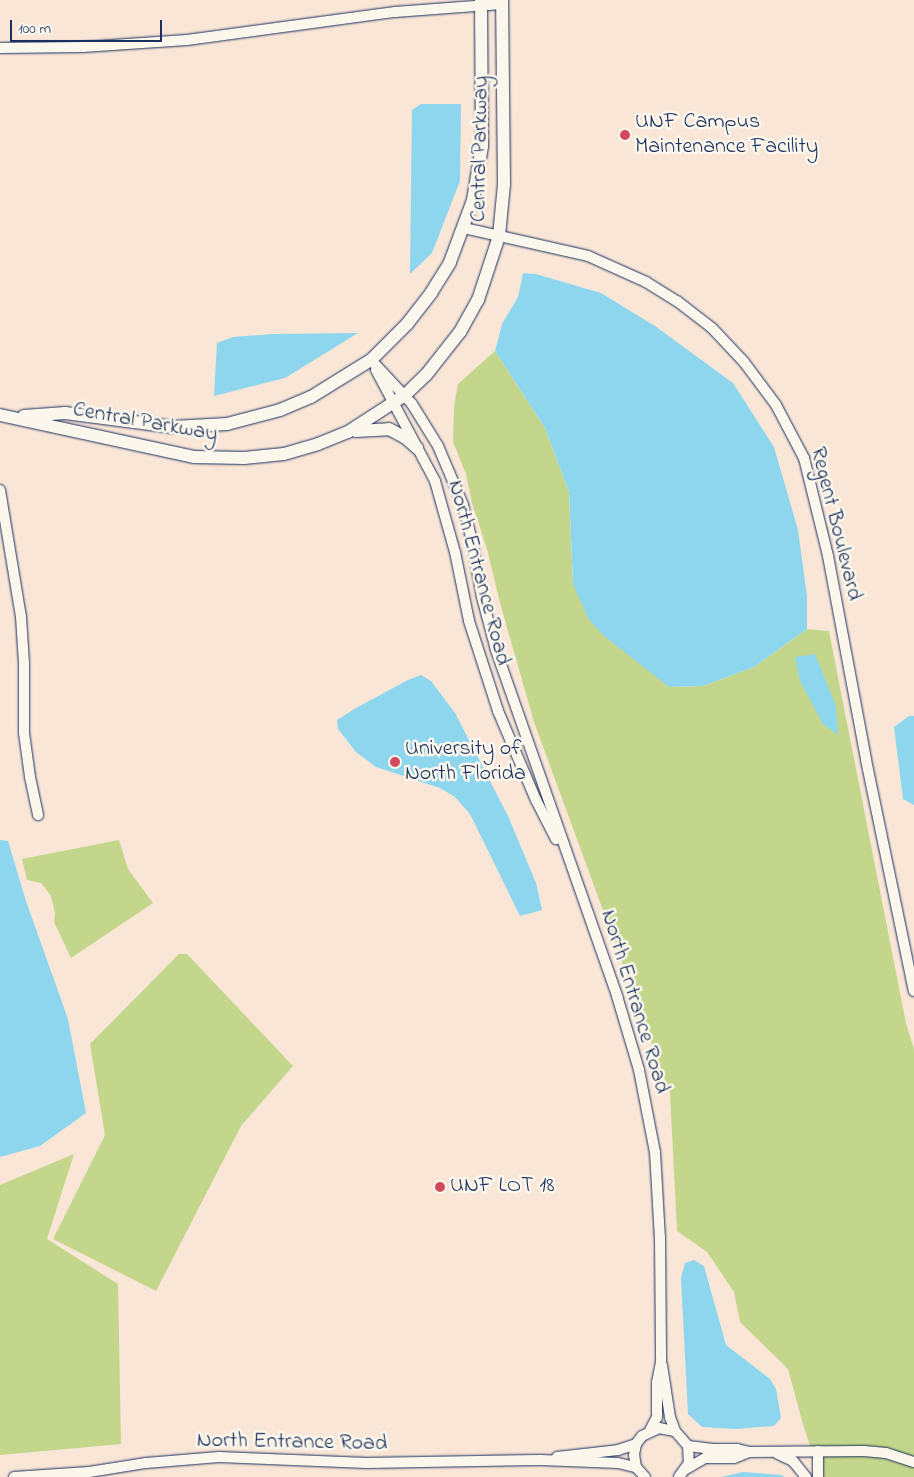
<!DOCTYPE html>
<style>
body{margin:0}
#map{position:relative;width:914px;height:1477px;overflow:hidden;background:#fbf7ec;font-family:"Indie Flower",sans-serif}
div>[style]{position:absolute}
.built>*{inset:0;background:#f9e6d7}
.green>*{inset:0;background:#c4d68b}
.water>*{inset:0;background:#8dd6ee}
.roads{filter:drop-shadow(0 0 1px #1b2f5e) drop-shadow(0 0 1px #1b2f5e)}
.minor>*{height:10px;margin:-5px;padding:0 5px;transform-origin:5px;border-radius:5px;background:#fbf7ec}
.tertiary>*{height:12px;margin:-6px;padding:0 6px;transform-origin:6px;border-radius:6px;background:#fbf7ec}
.dots>*{width:14px;height:14px;translate:-50% -50%;box-sizing:border-box;border:2px solid #fbf7ec;border-radius:50%}
span{translate:-50% -50%;white-space:nowrap;text-align:center;line-height:1.15;-webkit-text-stroke:5px #fbf7ec;paint-order:stroke}
.poi-label{font-size:22px;color:#1b2f5e}
.left{translate:0 -50%;text-align:left}
.street-label{font-size:22px;color:#1b2f5e}
.scale{position:absolute;left:10px;top:20px;width:152px;height:22px;box-sizing:border-box;border:2px solid #1b2f5e;border-top:0;padding-left:6px;font-size:15px;line-height:18px;white-space:nowrap;color:#1b2f5e;-webkit-text-stroke:4px #fbf7ec;paint-order:stroke}
</style>
<div id="map">
<div class="built">
<i style="clip-path:polygon(0 0,914px 0,914px 1049px,906px 1023px,829px 631px,807px 629px,806px 620px,601px 293px,536px 274px,523px 273px,518px 297px,502px 324px,495px 351px,483px 362px,564px 594px,914px 1477px,0 1477px)"></i>
</div>
<div class="green">
<i style="clip-path:polygon(495px 351px,545px 428px,569px 492px,573px 584px,669px 687px,703px 686px,754px 667px,807px 629px,829px 631px,906px 1023px,914px 1049px,914px 1477px,821px 1477px,804px 1428px,788px 1369px,740px 1322px,734px 1292px,707px 1252px,677px 1231px,670px 1093px,534px 722px,500px 603px,487px 549px,472px 503px,466px 474px,453px 442px,454px 406px,458px 384px)"></i>
<i style="clip-path:polygon(119px 840px,128px 869px,153px 903px,71px 958px,54px 922px,55px 913px,51px 896px,41px 883px,27px 880px,22px 859px)"></i>
<i style="clip-path:polygon(179px 954px,187px 954px,293px 1066px,241px 1126px,156px 1291px,53px 1239px,105px 1135px,90px 1044px)"></i>
<i style="clip-path:polygon(74px 1154px,47px 1239px,118px 1284px,121px 1444px,0 1455px,0 1185px)"></i>
</div>
<div class="water">
<i style="clip-path:polygon(421px 104px,461px 104px,460px 181px,432px 253px,410px 274px,412px 110px)"></i>
<i style="clip-path:polygon(523px 273px,536px 274px,601px 293px,655px 326px,733px 383px,774px 447px,798px 530px,807px 596px,807px 629px,754px 667px,703px 686px,669px 687px,604px 636px,589px 620px,573px 584px,569px 492px,545px 428px,495px 351px,502px 324px,518px 297px)"></i>
<i style="clip-path:polygon(358px 333px,285px 378px,214px 396px,217px 343px,233px 337px,272px 334px)"></i>
<i style="clip-path:polygon(815px 654px,836px 706px,838px 735px,823px 724px,800px 681px,795px 657px)"></i>
<i style="clip-path:polygon(421px 675px,431px 681px,455px 713px,508px 816px,536px 883px,542px 910px,520px 916px,470px 814px,455px 797px,440px 788px,376px 767px,356px 752px,338px 729px,337px 720px,356px 708px,408px 680px)"></i>
<i style="clip-path:polygon(909px 716px,914px 716px,914px 805px,903px 799px,894px 727px)"></i>
<i style="clip-path:polygon(0 840px,8px 841px,26px 901px,68px 1019px,86px 1113px,40px 1146px,0 1157px)"></i>
<i style="clip-path:polygon(694px 1260px,704px 1266px,726px 1345px,770px 1379px,776px 1389px,781px 1418px,774px 1426px,735px 1429px,702px 1427px,688px 1414px,681px 1278px,685px 1263px)"></i>
<i style="clip-path:polygon(743px 1472px,782px 1475px,784px 1477px,721px 1477px)"></i>
</div>
<div class="roads">
<div class="minor">
<i style="left:0;top:48px;width:83px;rotate:-0.7deg"></i>
<i style="left:83px;top:47px;width:104px;rotate:-3.9deg"></i>
<i style="left:187px;top:40px;width:210px;rotate:-7.7deg"></i>
<i style="left:395px;top:12px;width:107px;rotate:-4.3deg"></i>
<i style="left:464px;top:228px;width:127px;rotate:12.7deg"></i>
<i style="left:588px;top:256px;width:64px;rotate:24.1deg"></i>
<i style="left:646px;top:282px;width:36px;rotate:32deg"></i>
<i style="left:677px;top:301px;width:44px;rotate:37.6deg"></i>
<i style="left:712px;top:328px;width:47px;rotate:46.7deg"></i>
<i style="left:744px;top:362px;width:54px;rotate:53.3deg"></i>
<i style="left:776px;top:405px;width:60px;rotate:62.2deg"></i>
<i style="left:804px;top:458px;width:101px;rotate:76.2deg"></i>
<i style="left:828px;top:556px;width:208px;rotate:79.4deg"></i>
<i style="left:866px;top:760px;width:236px;rotate:78.3deg"></i>
<i style="left:371px;top:360px;width:60px;rotate:47deg"></i>
<i style="left:412px;top:404px;width:49px;rotate:58.2deg"></i>
<i style="left:438px;top:446px;width:64px;rotate:67deg"></i>
<i style="left:463px;top:505px;width:38px;rotate:76deg"></i>
<i style="left:472px;top:542px;width:56px;rotate:79.7deg"></i>
<i style="left:482px;top:597px;width:55px;rotate:75.2deg"></i>
<i style="left:496px;top:650px;width:367px;rotate:70.7deg"></i>
<i style="left:617px;top:996px;width:77px;rotate:73.4deg"></i>
<i style="left:639px;top:1070px;width:84px;rotate:79deg"></i>
<i style="left:655px;top:1152px;width:86px;rotate:86.7deg"></i>
<i style="left:660px;top:1238px;width:124px;rotate:89.5deg"></i>
<i style="left:661px;top:1362px;width:20px;rotate:101deg"></i>
<i style="left:657px;top:1382px;width:35px;rotate:90deg"></i>
<i style="left:657px;top:1417px;width:15px;rotate:118deg"></i>
<i style="left:376px;top:370px;width:126px;rotate:62deg"></i>
<i style="left:435px;top:481px;width:74px;rotate:74.3deg"></i>
<i style="left:455px;top:552px;width:70px;rotate:78.5deg"></i>
<i style="left:469px;top:621px;width:95px;rotate:72.1deg"></i>
<i style="left:498px;top:711px;width:97px;rotate:66.9deg"></i>
<i style="left:536px;top:800px;width:44px;rotate:62.9deg"></i>
<i style="left:0;top:490px;width:129px;rotate:80.6deg"></i>
<i style="left:21px;top:617px;width:46px;rotate:86.3deg"></i>
<i style="left:24px;top:663px;width:70px;rotate:90deg"></i>
<i style="left:24px;top:733px;width:44px;rotate:82.2deg"></i>
<i style="left:30px;top:777px;width:39px;rotate:78deg"></i>
<i style="left:662px;top:1365px;width:53px;rotate:81.3deg"></i>
<i style="left:670px;top:1417px;width:15px;rotate:70deg"></i>
<i style="left:688px;top:1446px;width:23px;rotate:7deg"></i>
<i style="left:711px;top:1449px;width:26px"></i>
<i style="left:737px;top:1449px;width:12px;rotate:14deg"></i>
<i style="left:778px;top:1454px;width:17px;rotate:25deg"></i>
<i style="left:793px;top:1461px;width:21px;rotate:51deg"></i>
<i style="left:557px;top:1457px;width:61px;rotate:-6.5deg"></i>
<i style="left:618px;top:1450px;width:19px;rotate:-18deg"></i>
<i style="left:686px;top:1469px;width:22px;rotate:-30deg"></i>
<i style="left:705px;top:1458px;width:29px"></i>
<i style="left:734px;top:1458px;width:16px;rotate:-22deg"></i>
<i style="left:749px;top:1452px;width:115px;rotate:-0.5deg"></i>
<i style="left:864px;top:1451px;width:22px;rotate:5deg"></i>
<i style="left:886px;top:1453px;width:29px;rotate:18deg"></i>
<i style="left:14px;top:1477px;width:75px;rotate:-3.8deg"></i>
<i style="left:89px;top:1472px;width:58px;rotate:-9deg"></i>
<i style="left:146px;top:1463px;width:73px;rotate:-4.7deg"></i>
<i style="left:219px;top:1457px;width:148px;rotate:2.3deg"></i>
<i style="left:367px;top:1463px;width:174px;rotate:-1deg"></i>
<i style="left:541px;top:1460px;width:77px;rotate:2.2deg"></i>
<i style="left:618px;top:1463px;width:18px;rotate:13deg"></i>
<i style="left:645px;top:1477px;width:13px;rotate:-132deg"></i>
<i style="left:636px;top:1467px;width:12px;rotate:-99deg"></i>
<i style="left:634px;top:1455px;width:11px;rotate:-80deg"></i>
<i style="left:636px;top:1444px;width:10px;rotate:-53deg"></i>
<i style="left:642px;top:1436px;width:19px;rotate:-25deg"></i>
<i style="left:659px;top:1428px;width:16px;rotate:11deg"></i>
<i style="left:675px;top:1431px;width:20px;rotate:49deg"></i>
<i style="left:688px;top:1446px;width:17px;rotate:87deg"></i>
<i style="left:689px;top:1463px;width:17px;rotate:126deg"></i>
<i style="left:818px;top:1477px;width:26px;rotate:-90deg"></i>
</div>
<div class="tertiary">
<i style="left:0;top:415px;width:198px;rotate:12.2deg"></i>
<i style="left:194px;top:457px;width:50px;rotate:1.1deg"></i>
<i style="left:244px;top:458px;width:40px;rotate:-5.7deg"></i>
<i style="left:284px;top:454px;width:35px;rotate:-16deg"></i>
<i style="left:318px;top:444px;width:32px;rotate:-22deg"></i>
<i style="left:348px;top:432px;width:68px;rotate:-33deg"></i>
<i style="left:405px;top:395px;width:29px;rotate:-44deg"></i>
<i style="left:426px;top:375px;width:55px;rotate:-51.7deg"></i>
<i style="left:460px;top:332px;width:37px;rotate:-61deg"></i>
<i style="left:478px;top:300px;width:67px;rotate:-71.8deg"></i>
<i style="left:499px;top:236px;width:52px;rotate:-84.5deg"></i>
<i style="left:504px;top:184px;width:184px;rotate:-90.6deg"></i>
<i style="left:24px;top:416px;width:41px;rotate:-4.2deg"></i>
<i style="left:65px;top:413px;width:109px;rotate:7.4deg"></i>
<i style="left:173px;top:427px;width:54px;rotate:-3.2deg"></i>
<i style="left:227px;top:424px;width:55px;rotate:-14.8deg"></i>
<i style="left:280px;top:410px;width:34px;rotate:-23deg"></i>
<i style="left:311px;top:397px;width:70px;rotate:-31.7deg"></i>
<i style="left:371px;top:360px;width:51px;rotate:-45deg"></i>
<i style="left:407px;top:324px;width:39px;rotate:-52deg"></i>
<i style="left:431px;top:293px;width:36px;rotate:-58deg"></i>
<i style="left:450px;top:262px;width:66px;rotate:-69.6deg"></i>
<i style="left:473px;top:200px;width:55px;rotate:-80.5deg"></i>
<i style="left:482px;top:146px;width:146px;rotate:-90.4deg"></i>
<i style="left:356px;top:431px;width:33px;rotate:-3deg"></i>
<i style="left:389px;top:429px;width:19px;rotate:28deg"></i>
<i style="left:406px;top:438px;width:15px;rotate:42deg"></i>
</div>
</div>
<div class="dots">
<i style="left:625px;top:135px;background:#d1495b"></i>
<i style="left:395px;top:762px;background:#d1495b"></i>
<i style="left:440px;top:1187px;background:#d1495b"></i>
</div>
<div class="poi-label">
<span class="left" style="left:635px;top:135px">UNF Campus<br>Maintenance Facility</span>
<span class="left" style="left:405px;top:762px">University of<br>North Florida</span>
<span class="left" style="left:450px;top:1187px">UNF LOT 18</span>
</div>
<div class="street-label">
<span style="left:481px;top:149px;rotate:-89deg">Central Parkway</span>
<span style="left:145px;top:423px;rotate:10deg">Central Parkway</span>
<span style="left:835px;top:524px;rotate:76deg">Regent Boulevard</span>
<span style="left:478px;top:573px;rotate:75deg">North Entrance Road</span>
<span style="left:634px;top:1002px;rotate:73deg">North Entrance Road</span>
<span style="left:292px;top:1443px;rotate:1deg">North Entrance Road</span>
</div>
<div class="scale">100 m</div>
</div>
